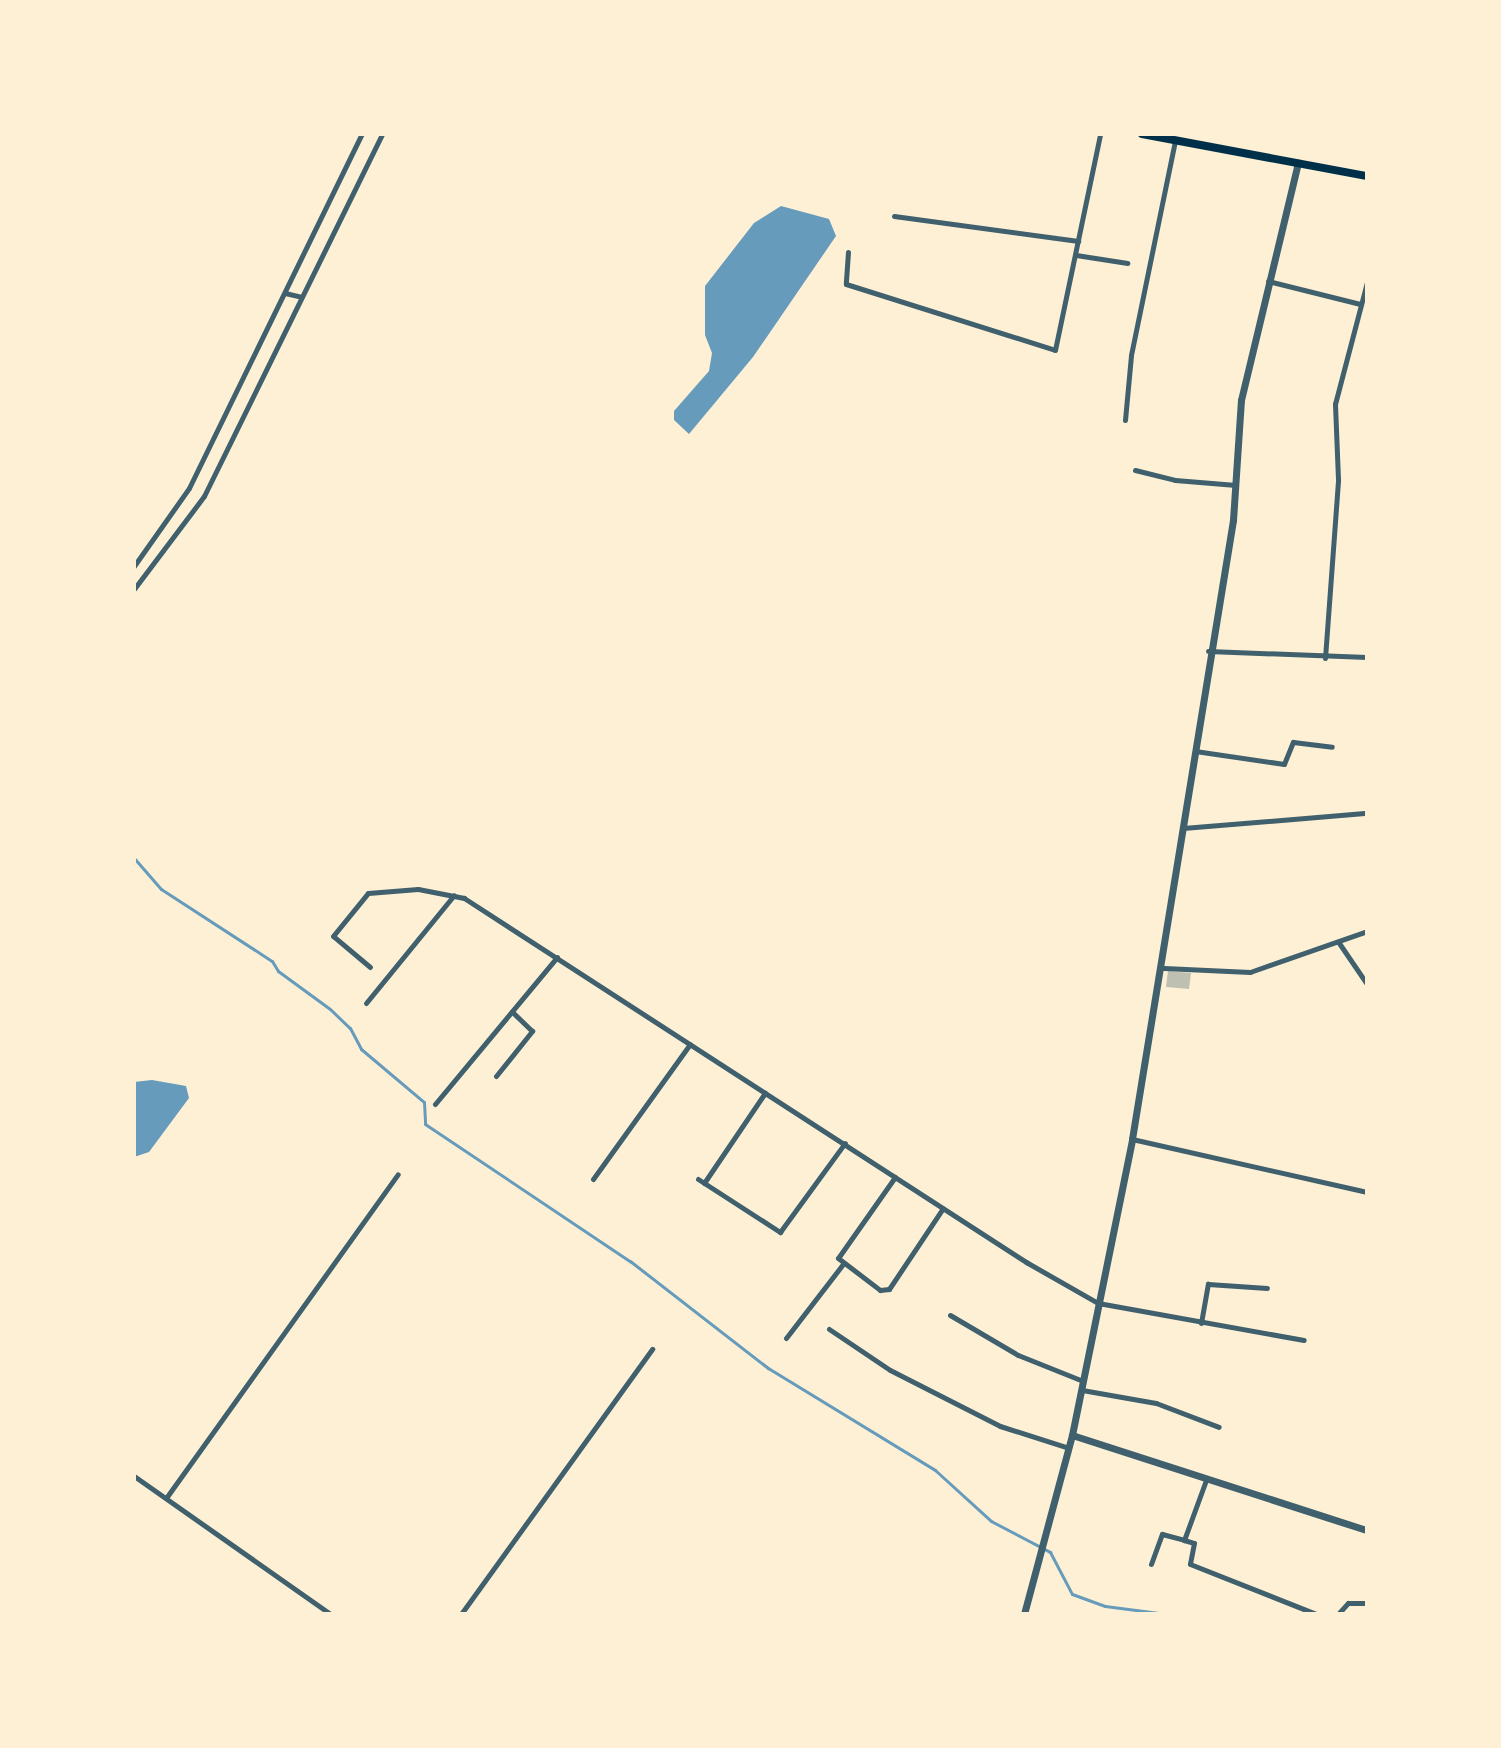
<!DOCTYPE html>
<style>
body{margin:0}
#map{position:relative;width:1501px;height:1748px;overflow:hidden;background:#fdf0d5;font-family:Arial,sans-serif}
div>[style]{position:absolute}
.water>*{inset:0;background:#669bbc}
.stream>*{height:3px;margin:-1.5px;padding:0 1.5px;transform-origin:1.5px;border-radius:1.5px;background:#669bbc}
.building>*{inset:0;background:#bec0b2}
.minor>*{height:5px;margin:-2.5px;padding:0 2.5px;transform-origin:2.5px;border-radius:2.5px;background:#3f606c}
.tertiary>*{height:7px;margin:-3.5px;padding:0 3.5px;transform-origin:3.5px;border-radius:3.5px;background:#3f606c}
.primary>*{height:8px;margin:-4px;padding:0 4px;transform-origin:4px;border-radius:4px;background:#003049}
span{translate:-50% -50%;white-space:nowrap;text-align:center;line-height:1.15;-webkit-text-stroke:6px #fdf0d5;paint-order:stroke}
.frame{position:absolute;inset:0;border:136px solid #fdf0d5;pointer-events:none}
</style>
<div id="map">
<div class="water">
<i style="clip-path:polygon(781px 206px,829px 219px,836px 236px,753px 357px,689px 434px,674px 420px,674px 411px,709px 371px,712px 353px,705px 335px,705px 286px,754px 223px)"></i>
<i style="clip-path:polygon(152px 1080px,186px 1086px,189px 1098px,149px 1152px,134px 1157px,134px 1082px)"></i>
</div>
<div class="stream">
<i style="left:134px;top:858px;width:41px;rotate:48.9deg"></i>
<i style="left:161px;top:889px;width:132px;rotate:33deg"></i>
<i style="left:272px;top:961px;width:12px;rotate:59deg"></i>
<i style="left:278px;top:971px;width:64px;rotate:36.2deg"></i>
<i style="left:330px;top:1009px;width:28px;rotate:44deg"></i>
<i style="left:350px;top:1028px;width:24px;rotate:62deg"></i>
<i style="left:361px;top:1049px;width:82px;rotate:40.1deg"></i>
<i style="left:424px;top:1102px;width:22px;rotate:87deg"></i>
<i style="left:425px;top:1124px;width:247px;rotate:33.8deg"></i>
<i style="left:630px;top:1261px;width:175px;rotate:37.8deg"></i>
<i style="left:768px;top:1368px;width:196px;rotate:31.4deg"></i>
<i style="left:935px;top:1470px;width:76px;rotate:42.3deg"></i>
<i style="left:991px;top:1521px;width:67px;rotate:27.7deg"></i>
<i style="left:1050px;top:1552px;width:47px;rotate:62.4deg"></i>
<i style="left:1072px;top:1594px;width:35px;rotate:20deg"></i>
<i style="left:1105px;top:1606px;width:62px;rotate:7.5deg"></i>
</div>
<div class="building">
<i style="clip-path:polygon(1168px 971px,1191px 973px,1189px 989px,1166px 987px)"></i>
</div>
<div class="minor">
<i style="left:894px;top:216px;width:186px;rotate:7.7deg"></i>
<i style="left:848px;top:252px;width:32px;rotate:94deg"></i>
<i style="left:846px;top:284px;width:219px;rotate:17.5deg"></i>
<i style="left:1055px;top:350px;width:221px;rotate:-78.2deg"></i>
<i style="left:1076px;top:255px;width:52px;rotate:8.9deg"></i>
<i style="left:1268px;top:281px;width:95px;rotate:14deg"></i>
<i style="left:285px;top:293px;width:17px;rotate:13deg"></i>
<i style="left:1125px;top:420px;width:65px;rotate:-84.7deg"></i>
<i style="left:1131px;top:355px;width:218px;rotate:-78.4deg"></i>
<i style="left:1135px;top:470px;width:41px;rotate:14deg"></i>
<i style="left:1175px;top:480px;width:61px;rotate:4.7deg"></i>
<i style="left:134px;top:566px;width:95px;rotate:-54.8deg"></i>
<i style="left:189px;top:488px;width:394px;rotate:-64deg"></i>
<i style="left:134px;top:589px;width:116px;rotate:-53deg"></i>
<i style="left:204px;top:496px;width:403px;rotate:-63.8deg"></i>
<i style="left:1208px;top:651px;width:159px;rotate:2.2deg"></i>
<i style="left:1325px;top:658px;width:179px;rotate:-85.8deg"></i>
<i style="left:1338px;top:479px;width:75px;rotate:-92.3deg"></i>
<i style="left:1335px;top:404px;width:126px;rotate:-75.3deg"></i>
<i style="left:1195px;top:751px;width:90px;rotate:8.3deg"></i>
<i style="left:1284px;top:764px;width:24px;rotate:-68deg"></i>
<i style="left:1293px;top:742px;width:39px;rotate:7deg"></i>
<i style="left:1183px;top:828px;width:185px;rotate:-4.7deg"></i>
<i style="left:1339px;top:943px;width:50px;rotate:55.7deg"></i>
<i style="left:370px;top:967px;width:48px;rotate:-140deg"></i>
<i style="left:333px;top:936px;width:55px;rotate:-50.9deg"></i>
<i style="left:368px;top:893px;width:50px;rotate:-4.6deg"></i>
<i style="left:418px;top:889px;width:47px;rotate:11.1deg"></i>
<i style="left:464px;top:898px;width:670px;rotate:32.93deg"></i>
<i style="left:1026px;top:1262px;width:83px;rotate:29.7deg"></i>
<i style="left:1098px;top:1303px;width:209px;rotate:10.2deg"></i>
<i style="left:1164px;top:968px;width:86px;rotate:2.7deg"></i>
<i style="left:1250px;top:972px;width:124px;rotate:-19.3deg"></i>
<i style="left:366px;top:1003px;width:139px;rotate:-50.8deg"></i>
<i style="left:496px;top:1076px;width:58px;rotate:-51.3deg"></i>
<i style="left:532px;top:1031px;width:28px;rotate:-136deg"></i>
<i style="left:435px;top:1104px;width:191px;rotate:-50.3deg"></i>
<i style="left:1132px;top:1139px;width:241px;rotate:12.7deg"></i>
<i style="left:895px;top:1177px;width:99px;rotate:125.1deg"></i>
<i style="left:838px;top:1258px;width:53px;rotate:37.3deg"></i>
<i style="left:880px;top:1290px;width:9px;rotate:-6deg"></i>
<i style="left:889px;top:1289px;width:97px;rotate:-56.3deg"></i>
<i style="left:593px;top:1179px;width:166px;rotate:-54.3deg"></i>
<i style="left:698px;top:1179px;width:98px;rotate:32.9deg"></i>
<i style="left:780px;top:1232px;width:110px;rotate:-53.9deg"></i>
<i style="left:704px;top:1183px;width:109px;rotate:-55.9deg"></i>
<i style="left:950px;top:1315px;width:79px;rotate:30.5deg"></i>
<i style="left:1018px;top:1355px;width:70px;rotate:21.8deg"></i>
<i style="left:1201px;top:1323px;width:40px;rotate:-80deg"></i>
<i style="left:1208px;top:1284px;width:59px;rotate:3.9deg"></i>
<i style="left:829px;top:1329px;width:73px;rotate:33.9deg"></i>
<i style="left:890px;top:1370px;width:123px;rotate:27deg"></i>
<i style="left:1000px;top:1426px;width:72px;rotate:17.7deg"></i>
<i style="left:786px;top:1338px;width:93px;rotate:-52.4deg"></i>
<i style="left:1082px;top:1390px;width:75px;rotate:10deg"></i>
<i style="left:1156px;top:1403px;width:67px;rotate:20.9deg"></i>
<i style="left:134px;top:1476px;width:240px;rotate:35.1deg"></i>
<i style="left:1206px;top:1480px;width:64px;rotate:110.1deg"></i>
<i style="left:1184px;top:1540px;width:10px;rotate:17deg"></i>
<i style="left:1194px;top:1543px;width:21px;rotate:101deg"></i>
<i style="left:1190px;top:1564px;width:136px;rotate:21.6deg"></i>
<i style="left:166px;top:1498px;width:398px;rotate:-54.4deg"></i>
<i style="left:1151px;top:1564px;width:32px;rotate:-70deg"></i>
<i style="left:1162px;top:1534px;width:23px;rotate:15deg"></i>
<i style="left:461px;top:1614px;width:327px;rotate:-54.2deg"></i>
<i style="left:1338px;top:1614px;width:15px;rotate:-48deg"></i>
<i style="left:1348px;top:1603px;width:19px"></i>
</div>
<div class="tertiary">
<i style="left:1072px;top:1435px;width:310px;rotate:17.9deg"></i>
<i style="left:1024px;top:1614px;width:185px;rotate:-75deg"></i>
<i style="left:1072px;top:1435px;width:302px;rotate:-78.5deg"></i>
<i style="left:1132px;top:1139px;width:627px;rotate:-80.73deg"></i>
<i style="left:1233px;top:520px;width:120px;rotate:-86.2deg"></i>
<i style="left:1241px;top:400px;width:244px;rotate:-76.5deg"></i>
</div>
<div class="primary">
<i style="left:1142px;top:134px;width:229px;rotate:10.6deg"></i>
</div>
<div class="frame"></div>
</div>
